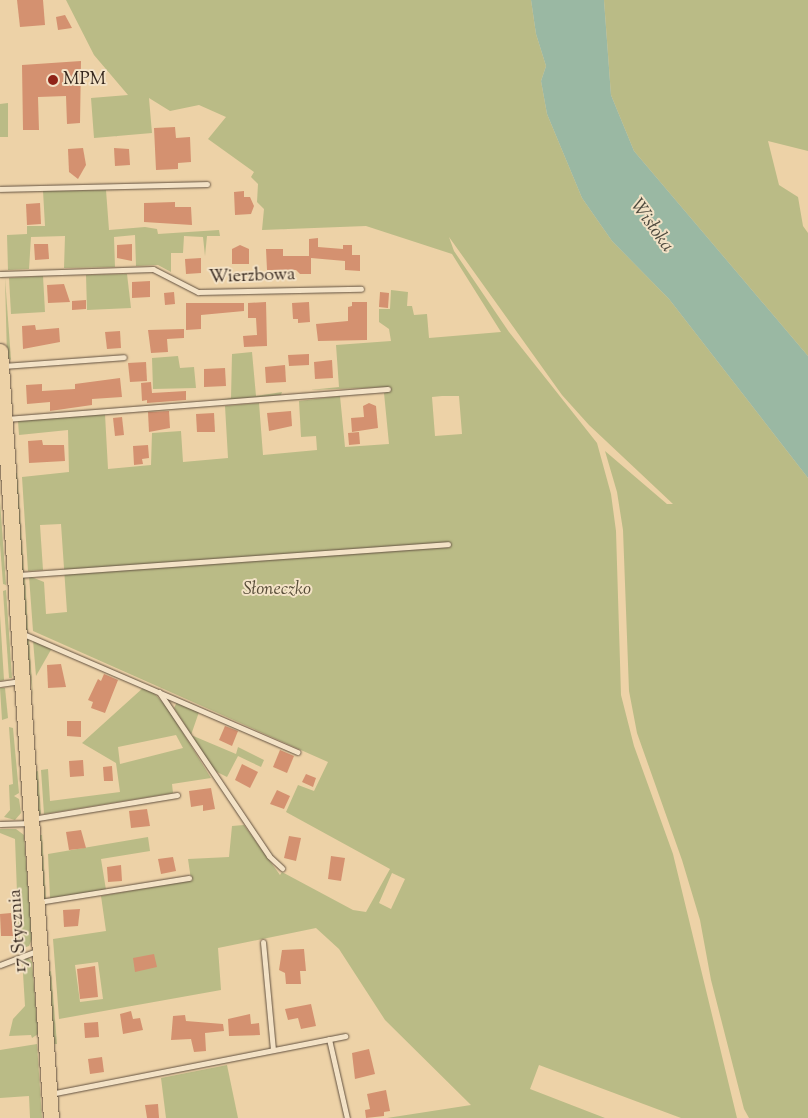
<!DOCTYPE html>
<meta charset="utf-8">
<style>
body{margin:0}
#map{position:relative;width:808px;height:1118px;overflow:hidden;background:#edd2a7;font-family:"Sorts Mill Goudy",serif}
div>[style]{position:absolute}
.green>*{inset:0;background:#babb86}
.water>*{inset:0;background:#9ab8a3}
.building>*{inset:0;background:#d49170}
.roads{filter:drop-shadow(0 0 1px #625140) drop-shadow(0 0 1px #625140)}
.service>*{height:5px;margin:-2.5px;padding:0 2.5px;transform-origin:2.5px;border-radius:2.5px;background:#f3e2c6}
.primary>*{height:15px;margin:-7.5px;padding:0 7.5px;transform-origin:7.5px;border-radius:7.5px;background:#edd2a7}
.dots>*{width:14px;height:14px;translate:-50% -50%;box-sizing:border-box;border:2px solid #f3e2c6;border-radius:50%}
span{translate:-50% -50%;white-space:nowrap;text-align:center;line-height:1.15;-webkit-text-stroke:4px #f3e2c6;paint-order:stroke}
.poi-label{font-size:18px;color:#34261d}
.left{translate:0 -50%;text-align:left}
.street-label{font-size:18px;color:#34261d}
.park-label{font-size:18px;color:#564b37;font-style:italic}
.water-label{font-size:19px;color:#4e4a3e;font-style:italic}
</style>
<div id="map">
<div class="green">
<i style="clip-path:polygon(evenodd,66px 0,531px 0,536px 34px,546px 66px,541px 81px,547px 114px,582px 198px,612px 241px,669px 299px,808px 478px,808px 1118px,749px 1118px,744px 1109px,711px 980px,700px 920px,682px 860px,637px 733px,629px 691px,623px 530px,617px 492px,605px 451px,667px 504px,673px 504px,589px 425px,562px 395px,449px 237px,454px 251px,509px 332px,597px 443px,611px 494px,616px 531px,621px 695px,634px 746px,673px 854px,737px 1118px,681px 1118px,539px 1065px,530px 1089px,605px 1118px,387px 1118px,471px 1105px,385px 1020px,339px 949px,316px 928px,218px 948px,221px 990px,59px 1019px,53px 939px,106px 931px,101px 896px,191px 880px,188px 859px,229px 857px,232px 826px,244px 825px,280px 875px,282px 872px,353px 910px,366px 912px,390px 869px,286px 812px,298px 785px,314px 791px,328px 762px,33px 631px,29px 576px,44px 582px,46px 614px,67px 612px,61px 524px,40px 525px,43px 570px,28px 571px,22px 477px,69px 472px,68px 430px,19px 435px,18px 421px,105px 414px,108px 469px,151px 465px,152px 433px,181px 431px,183px 462px,228px 458px,225px 406px,259px 403px,263px 455px,317px 450px,316px 436px,301px 437px,299px 401px,340px 396px,345px 447px,389px 444px,384px 393px,389px 391px,389px 387px,310px 390px,339px 387px,336px 345px,391px 341px,389px 329px,379px 322px,379px 309px,390px 309px,391px 290px,408px 292px,407px 306px,412px 306px,414px 315px,427px 314px,429px 338px,501px 332px,452px 254px,366px 226px,262px 230px,264px 209px,257px 202px,258px 184px,251px 177px,254px 172px,208px 139px,226px 117px,199px 105px,170px 111px,149px 98px,152px 133px,94px 138px,91px 98px,128px 95px,94px 55px,66px 0,442px 396px,459px 396px,462px 434px,435px 436px,432px 397px,442px 396px,66px 0,392px 873px,405px 879px,391px 909px,379px 903px,392px 873px,66px 0,98px 962px,103px 999px,80px 1002px,75px 965px,98px 962px)"></i>
<i style="clip-path:polygon(604px 0,808px 0,808px 151px,768px 141px,779px 185px,798px 197px,803px 226px,808px 233px,808px 356px,634px 151px,611px 95px)"></i>
<i style="clip-path:polygon(8px 103px,8px 137px,0 137px,0 104px)"></i>
<i style="clip-path:polygon(106px 190px,109px 230px,145px 227px,157px 229px,158px 234px,219px 230px,220px 236px,207px 236px,205px 256px,203px 237px,184px 236px,183px 253px,171px 253px,171px 272px,158px 265px,136px 266px,135px 235px,114px 237px,115px 267px,64px 268px,65px 236px,31px 237px,29px 269px,8px 270px,7px 235px,27px 234px,27px 226px,45px 226px,43px 191px)"></i>
<i style="clip-path:polygon(127px 274px,131px 308px,87px 310px,86px 275px)"></i>
<i style="clip-path:polygon(43px 276px,45px 312px,11px 314px,9px 278px)"></i>
<i style="clip-path:polygon(5px 278px,11px 360px,7px 357px)"></i>
<i style="clip-path:polygon(252px 352px,256px 396px,282px 392px,281px 395px,216px 401px,231px 398px,232px 354px)"></i>
<i style="clip-path:polygon(178px 356px,180px 368px,194px 367px,196px 388px,153px 389px,152px 358px)"></i>
<i style="clip-path:polygon(15px 473px,17px 473px,24px 571px,22px 570px)"></i>
<i style="clip-path:polygon(0 501px,6px 585px,3px 584px,0 544px)"></i>
<i style="clip-path:polygon(25px 577px,28px 631px,25px 628px,22px 578px)"></i>
<i style="clip-path:polygon(6px 590px,12px 678px,9px 678px,3px 591px)"></i>
<i style="clip-path:polygon(0 615px,4px 680px,0 681px)"></i>
<i style="clip-path:polygon(29px 639px,33px 697px,26px 640px)"></i>
<i style="clip-path:polygon(33px 640px,52px 648px,36px 676px)"></i>
<i style="clip-path:polygon(evenodd,144px 687px,153px 692px,167px 707px,211px 778px,172px 784px,173px 793px,44px 814px,41px 770px,48px 769px,50px 801px,120px 792px,116px 763px,82px 743px,144px 687px,176px 735px,183px 748px,120px 764px,118px 747px,176px 735px)"></i>
<i style="clip-path:polygon(0 688px,5px 688px,8px 718px,2px 720px)"></i>
<i style="clip-path:polygon(177px 702px,199px 712px,191px 735px,236px 754px,238px 747px,264px 760px,261px 767px,238px 756px,227px 777px,217px 772px,213px 768px,174px 708px)"></i>
<i style="clip-path:polygon(9px 727px,13px 728px,19px 793px,14px 796px,19px 799px,21px 813px,15px 820px,4px 817px,10px 810px,9px 785px,13px 784px)"></i>
<i style="clip-path:polygon(38px 771px,41px 814px,38px 814px,35px 772px)"></i>
<i style="clip-path:polygon(0 829px,16px 829px,24px 835px,32px 939px,29px 946px,23px 948px,19px 947px,15px 839px,0 833px)"></i>
<i style="clip-path:polygon(40px 835px,42px 835px,46px 899px,43px 898px)"></i>
<i style="clip-path:polygon(148px 837px,150px 851px,101px 859px,106px 890px,50px 898px,48px 854px)"></i>
<i style="clip-path:polygon(22px 957px,28px 957px,32px 962px,38px 1034px,32px 1038px,31px 1035px,9px 1036px,13px 1019px,25px 1006px)"></i>
<i style="clip-path:polygon(51px 971px,57px 1044px,53px 1044px,49px 972px)"></i>
<i style="clip-path:polygon(37px 1044px,42px 1118px,30px 1118px,29px 1096px,0 1098px,0 1050px)"></i>
<i style="clip-path:polygon(227px 1065px,238px 1118px,166px 1118px,161px 1078px)"></i>
</div>
<div class="water">
<i style="clip-path:polygon(531px 0,604px 0,611px 95px,634px 151px,808px 356px,808px 478px,669px 299px,612px 241px,582px 198px,547px 114px,541px 81px,546px 66px,536px 34px)"></i>
</div>
<div class="building">
<i style="clip-path:polygon(17px 0,43px 0,45px 25px,20px 27px)"></i>
<i style="clip-path:polygon(65px 15px,72px 28px,58px 30px,56px 17px)"></i>
<i style="clip-path:polygon(81px 61px,80px 123px,67px 124px,66px 96px,38px 97px,39px 130px,23px 130px,22px 65px)"></i>
<i style="clip-path:polygon(175px 127px,176px 138px,190px 137px,191px 162px,178px 163px,178px 169px,156px 170px,154px 128px)"></i>
<i style="clip-path:polygon(83px 148px,86px 165px,78px 179px,69px 172px,68px 149px)"></i>
<i style="clip-path:polygon(114px 148px,129px 149px,130px 165px,115px 166px)"></i>
<i style="clip-path:polygon(244px 191px,244px 197px,250px 197px,254px 206px,251px 214px,235px 215px,234px 192px)"></i>
<i style="clip-path:polygon(175px 202px,175px 207px,191px 207px,192px 225px,144px 222px,144px 203px)"></i>
<i style="clip-path:polygon(40px 203px,41px 224px,27px 225px,26px 204px)"></i>
<i style="clip-path:polygon(318px 238px,318px 247px,343px 249px,343px 245px,352px 245px,352px 255px,360px 255px,360px 271px,345px 270px,345px 261px,311px 258px,311px 274px,300px 274px,296px 270px,267px 270px,266px 249px,283px 249px,283px 256px,309px 256px,309px 239px)"></i>
<i style="clip-path:polygon(34px 244px,48px 244px,49px 259px,35px 260px)"></i>
<i style="clip-path:polygon(132px 244px,132px 261px,117px 258px,117px 245px)"></i>
<i style="clip-path:polygon(240px 245px,249px 249px,249px 264px,232px 264px,232px 249px)"></i>
<i style="clip-path:polygon(201px 258px,201px 273px,186px 274px,185px 259px)"></i>
<i style="clip-path:polygon(150px 281px,150px 297px,132px 298px,132px 282px)"></i>
<i style="clip-path:polygon(64px 284px,70px 302px,48px 303px,47px 285px)"></i>
<i style="clip-path:polygon(174px 292px,175px 304px,165px 305px,164px 293px)"></i>
<i style="clip-path:polygon(380px 292px,389px 293px,388px 308px,379px 307px)"></i>
<i style="clip-path:polygon(86px 300px,86px 309px,72px 310px,72px 301px)"></i>
<i style="clip-path:polygon(266px 302px,267px 346px,244px 347px,243px 336px,257px 335px,256px 318px,248px 318px,248px 303px)"></i>
<i style="clip-path:polygon(309px 302px,310px 322px,298px 323px,298px 319px,293px 319px,292px 303px)"></i>
<i style="clip-path:polygon(352px 302px,367px 302px,367px 340px,318px 341px,316px 324px,348px 321px,348px 307px,352px 306px)"></i>
<i style="clip-path:polygon(186px 303px,244px 303px,244px 311px,201px 315px,201px 329px,186px 330px)"></i>
<i style="clip-path:polygon(35px 325px,36px 330px,59px 328px,60px 342px,23px 349px,22px 326px)"></i>
<i style="clip-path:polygon(184px 329px,184px 338px,167px 339px,168px 352px,151px 353px,148px 330px)"></i>
<i style="clip-path:polygon(120px 331px,121px 348px,107px 349px,105px 332px)"></i>
<i style="clip-path:polygon(309px 354px,309px 365px,289px 366px,288px 355px)"></i>
<i style="clip-path:polygon(332px 360px,333px 378px,315px 379px,314px 362px)"></i>
<i style="clip-path:polygon(146px 362px,147px 381px,130px 382px,128px 363px)"></i>
<i style="clip-path:polygon(285px 365px,286px 382px,266px 383px,265px 367px)"></i>
<i style="clip-path:polygon(225px 368px,226px 386px,204px 387px,204px 369px)"></i>
<i style="clip-path:polygon(120px 378px,122px 397px,92px 399px,92px 405px,50px 411px,50px 402px,27px 404px,26px 385px,42px 384px,42px 391px,75px 389px,75px 384px)"></i>
<i style="clip-path:polygon(151px 382px,152px 393px,186px 391px,186px 400px,147px 403px,147px 400px,142px 401px,141px 383px)"></i>
<i style="clip-path:polygon(369px 403px,376px 406px,378px 428px,352px 432px,351px 418px,364px 417px,363px 406px)"></i>
<i style="clip-path:polygon(169px 411px,170px 428px,149px 432px,148px 412px)"></i>
<i style="clip-path:polygon(291px 411px,292px 426px,269px 431px,267px 413px)"></i>
<i style="clip-path:polygon(214px 413px,215px 432px,197px 432px,196px 414px)"></i>
<i style="clip-path:polygon(122px 417px,124px 435px,115px 436px,113px 418px)"></i>
<i style="clip-path:polygon(359px 432px,360px 444px,349px 445px,348px 433px)"></i>
<i style="clip-path:polygon(42px 440px,43px 445px,64px 445px,65px 461px,29px 463px,28px 441px)"></i>
<i style="clip-path:polygon(148px 445px,149px 458px,142px 459px,143px 464px,134px 465px,133px 446px)"></i>
<i style="clip-path:polygon(61px 664px,66px 687px,48px 688px,47px 665px)"></i>
<i style="clip-path:polygon(104px 674px,118px 680px,105px 713px,91px 708px,93px 702px,88px 700px,98px 679px,101px 681px)"></i>
<i style="clip-path:polygon(67px 721px,81px 721px,81px 737px,67px 736px)"></i>
<i style="clip-path:polygon(225px 726px,238px 731px,232px 746px,219px 740px)"></i>
<i style="clip-path:polygon(280px 750px,294px 756px,287px 773px,273px 767px)"></i>
<i style="clip-path:polygon(83px 760px,84px 776px,70px 777px,69px 761px)"></i>
<i style="clip-path:polygon(242px 764px,258px 772px,250px 788px,235px 780px)"></i>
<i style="clip-path:polygon(112px 766px,113px 781px,104px 781px,103px 767px)"></i>
<i style="clip-path:polygon(306px 774px,316px 778px,313px 787px,302px 782px)"></i>
<i style="clip-path:polygon(211px 788px,215px 809px,203px 811px,203px 805px,191px 807px,189px 791px)"></i>
<i style="clip-path:polygon(277px 790px,290px 796px,284px 809px,270px 804px)"></i>
<i style="clip-path:polygon(147px 809px,150px 826px,131px 828px,129px 811px)"></i>
<i style="clip-path:polygon(81px 830px,86px 848px,69px 850px,66px 832px)"></i>
<i style="clip-path:polygon(289px 836px,301px 838px,296px 861px,284px 858px)"></i>
<i style="clip-path:polygon(331px 856px,345px 858px,341px 881px,328px 879px)"></i>
<i style="clip-path:polygon(173px 857px,176px 871px,161px 874px,158px 859px)"></i>
<i style="clip-path:polygon(121px 865px,122px 881px,108px 882px,107px 867px)"></i>
<i style="clip-path:polygon(80px 909px,78px 926px,64px 927px,63px 910px)"></i>
<i style="clip-path:polygon(11px 913px,13px 936px,1px 936px,0 914px)"></i>
<i style="clip-path:polygon(304px 949px,306px 971px,300px 971px,301px 984px,286px 984px,285px 973px,279px 970px,282px 950px)"></i>
<i style="clip-path:polygon(154px 954px,157px 967px,135px 972px,133px 958px)"></i>
<i style="clip-path:polygon(95px 966px,98px 997px,80px 999px,77px 969px)"></i>
<i style="clip-path:polygon(311px 1004px,316px 1026px,301px 1029px,298px 1018px,288px 1020px,285px 1009px)"></i>
<i style="clip-path:polygon(131px 1011px,133px 1019px,140px 1018px,143px 1030px,123px 1034px,120px 1014px)"></i>
<i style="clip-path:polygon(250px 1014px,251px 1024px,259px 1023px,260px 1035px,229px 1036px,228px 1019px)"></i>
<i style="clip-path:polygon(185px 1015px,186px 1021px,223px 1024px,224px 1031px,205px 1033px,206px 1051px,194px 1052px,191px 1039px,171px 1040px,173px 1016px)"></i>
<i style="clip-path:polygon(98px 1022px,99px 1037px,85px 1038px,84px 1023px)"></i>
<i style="clip-path:polygon(369px 1049px,375px 1074px,355px 1079px,352px 1053px)"></i>
<i style="clip-path:polygon(102px 1057px,104px 1072px,90px 1074px,88px 1059px)"></i>
<i style="clip-path:polygon(386px 1090px,390px 1111px,384px 1112px,384px 1116px,366px 1118px,365px 1110px,370px 1109px,367px 1094px)"></i>
<i style="clip-path:polygon(158px 1104px,159px 1118px,147px 1118px,145px 1105px)"></i>
</div>
<div class="roads">
<div class="service">
<i style="left:0;top:189px;width:207px;rotate:-1.4deg"></i>
<i style="left:0;top:274px;width:153px;rotate:-1.9deg"></i>
<i style="left:153px;top:269px;width:51px;rotate:27.1deg"></i>
<i style="left:198px;top:292px;width:163px;rotate:-1.1deg"></i>
<i style="left:2px;top:366px;width:122px;rotate:-4.2deg"></i>
<i style="left:5px;top:419px;width:384px;rotate:-4.5deg"></i>
<i style="left:17px;top:575px;width:432px;rotate:-4.1deg"></i>
<i style="left:21px;top:633px;width:301px;rotate:23.3deg"></i>
<i style="left:0;top:684px;width:21px;rotate:-8deg"></i>
<i style="left:159px;top:692px;width:197px;rotate:56.1deg"></i>
<i style="left:269px;top:856px;width:18px;rotate:43deg"></i>
<i style="left:32px;top:819px;width:147px;rotate:-9.4deg"></i>
<i style="left:0;top:824px;width:31px;rotate:-2deg"></i>
<i style="left:39px;top:902px;width:152px;rotate:-9.1deg"></i>
<i style="left:263px;top:942px;width:108px;rotate:84.7deg"></i>
<i style="left:0;top:965px;width:42px;rotate:-21deg"></i>
<i style="left:329px;top:1039px;width:81px;rotate:77.2deg"></i>
<i style="left:50px;top:1094px;width:301px;rotate:-11.1deg"></i>
</div>
<div class="primary">
<i style="left:0;top:351px;width:769px;rotate:86.2deg"></i>
</div>
</div>
<div class="dots">
<i style="left:53px;top:80px;background:#8f2418"></i>
</div>
<div class="poi-label">
<span class="left" style="left:63px;top:80px">MPM</span>
</div>
<div class="street-label">
<span style="left:252px;top:277px;rotate:-2deg">Wierzbowa</span>
<span style="left:19px;top:931px;rotate:-94deg">17 Stycznia</span>
</div>
<div class="park-label">
<span style="left:277px;top:590px">Słoneczko</span>
</div>
<div class="water-label">
<span style="left:651px;top:226px;rotate:54deg">Wisłoka</span>
</div>
</div>
